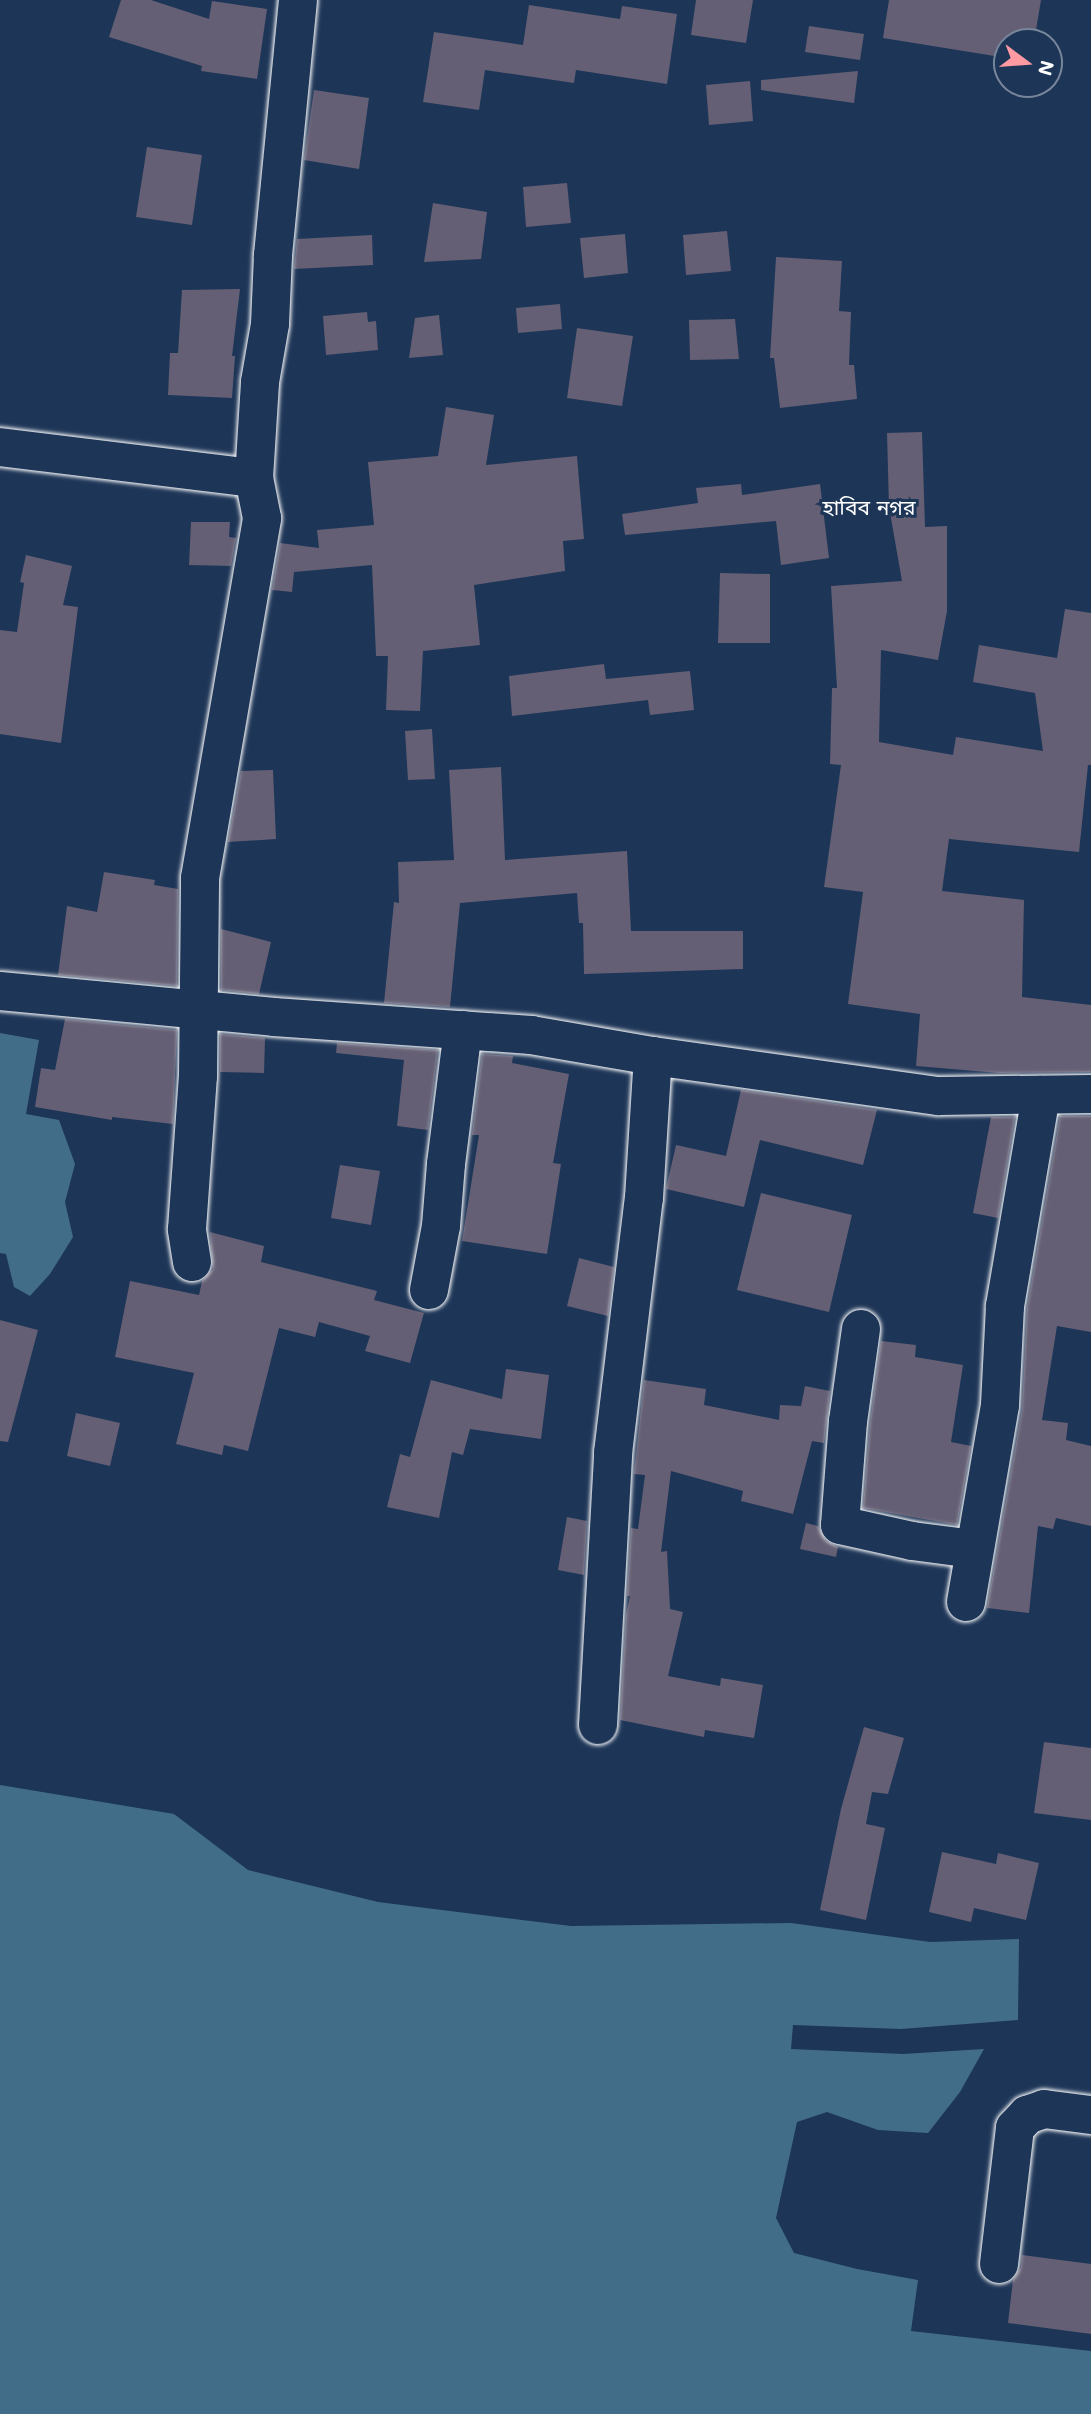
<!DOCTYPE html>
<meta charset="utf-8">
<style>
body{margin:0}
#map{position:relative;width:1091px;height:2414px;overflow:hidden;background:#1d3557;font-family:Mali,"Noto Sans Bengali",sans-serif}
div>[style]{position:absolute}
.water>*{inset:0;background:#426d88}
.building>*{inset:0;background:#645f74}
.roads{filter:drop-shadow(0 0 2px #fff) drop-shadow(0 0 2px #fff)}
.minor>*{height:38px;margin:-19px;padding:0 19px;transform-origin:19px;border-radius:19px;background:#1d3557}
span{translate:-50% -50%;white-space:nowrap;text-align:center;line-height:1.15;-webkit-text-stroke:6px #1d3557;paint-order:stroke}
.quarter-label{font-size:21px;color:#fff}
.north{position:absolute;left:993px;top:28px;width:70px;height:70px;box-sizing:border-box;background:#1d3557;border:2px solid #77869a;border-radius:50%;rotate:106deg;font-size:19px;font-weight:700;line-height:28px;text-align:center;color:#fff}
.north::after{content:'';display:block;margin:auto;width:24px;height:32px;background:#ff9aa2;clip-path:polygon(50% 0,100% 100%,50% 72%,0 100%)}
</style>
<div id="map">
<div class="water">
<i style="clip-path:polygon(0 1033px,39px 1040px,26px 1114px,59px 1120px,75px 1164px,65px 1202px,73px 1237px,50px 1274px,30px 1296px,14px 1287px,6px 1254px,0 1253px)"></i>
<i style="clip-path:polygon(0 1785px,174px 1814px,248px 1870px,378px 1902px,571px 1926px,791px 1923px,930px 1942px,1019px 1939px,1018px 2020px,901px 2029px,793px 2025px,791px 2049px,903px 2054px,984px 2049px,960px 2092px,928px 2133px,878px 2130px,827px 2112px,797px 2122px,776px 2218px,794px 2253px,857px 2269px,918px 2280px,911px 2331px,1091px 2351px,1091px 2414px,0 2414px)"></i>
</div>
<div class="building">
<i style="clip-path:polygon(121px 0,151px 0,209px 19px,212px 1px,267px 9px,257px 79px,201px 71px,202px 66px,109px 37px)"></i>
<i style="clip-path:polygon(696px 0,753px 0,746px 43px,691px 35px)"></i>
<i style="clip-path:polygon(889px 0,1041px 0,1034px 42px,1007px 42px,1007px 58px,883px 38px)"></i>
<i style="clip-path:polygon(529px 5px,620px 19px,622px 6px,677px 14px,667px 84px,576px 70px,574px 83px,485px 70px,479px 110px,423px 102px,434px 32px,523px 45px)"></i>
<i style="clip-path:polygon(809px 26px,864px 34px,860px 60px,805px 52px)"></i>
<i style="clip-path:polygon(858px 71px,854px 103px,761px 90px,761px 80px)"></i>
<i style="clip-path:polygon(750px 81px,753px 121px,709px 125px,706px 85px)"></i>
<i style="clip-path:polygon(314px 90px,369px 98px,359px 169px,304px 160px)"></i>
<i style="clip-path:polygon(147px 147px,202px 155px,192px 225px,136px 217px)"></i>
<i style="clip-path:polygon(567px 183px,571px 223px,526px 227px,523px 187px)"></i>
<i style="clip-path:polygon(433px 203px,487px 212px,481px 259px,424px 262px)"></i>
<i style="clip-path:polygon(727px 231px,731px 271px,686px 275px,683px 235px)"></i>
<i style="clip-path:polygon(625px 234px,628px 273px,584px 278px,580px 238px)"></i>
<i style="clip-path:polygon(372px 235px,373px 265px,294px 269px,297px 239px)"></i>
<i style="clip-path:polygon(776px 257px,842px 261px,839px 311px,851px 312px,849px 365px,854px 365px,857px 399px,780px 408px,774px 358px,770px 358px)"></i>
<i style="clip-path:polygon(240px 289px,232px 356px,235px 356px,232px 398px,168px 395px,170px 353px,178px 353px,182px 290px)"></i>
<i style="clip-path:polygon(560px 304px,562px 329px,518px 333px,516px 308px)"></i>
<i style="clip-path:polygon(367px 312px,368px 322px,376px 321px,378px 350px,326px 355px,323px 316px)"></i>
<i style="clip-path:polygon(439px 315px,443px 355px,409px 358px,415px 318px)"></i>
<i style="clip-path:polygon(735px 319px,739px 359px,690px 360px,689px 320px)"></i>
<i style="clip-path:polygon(577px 328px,633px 336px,622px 406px,567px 398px)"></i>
<i style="clip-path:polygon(446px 407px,494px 415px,486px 465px,577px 456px,584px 539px,563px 541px,565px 571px,474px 585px,480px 645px,423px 651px,420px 711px,386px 710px,388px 656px,376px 656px,372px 565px,294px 572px,292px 592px,272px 590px,280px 543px,319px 548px,317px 530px,374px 525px,368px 462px,438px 456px)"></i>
<i style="clip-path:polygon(922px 432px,925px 527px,947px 526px,947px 611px,938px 660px,881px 650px,879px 742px,953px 755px,956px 737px,1043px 751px,1035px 693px,973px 682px,979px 645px,1057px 658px,1065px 609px,1091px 613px,1091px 765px,1088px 765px,1079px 852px,949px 839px,942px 891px,1024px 900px,1022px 997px,1091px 1005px,1091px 1072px,999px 1073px,916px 1066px,920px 1014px,848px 1004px,863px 892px,824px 887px,841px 765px,830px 764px,832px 688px,837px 688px,831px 586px,902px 581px,889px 507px,887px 433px)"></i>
<i style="clip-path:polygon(741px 484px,742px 495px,820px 484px,829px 558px,781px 565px,776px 521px,625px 535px,622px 514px,698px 503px,696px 488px)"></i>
<i style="clip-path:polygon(191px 522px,230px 522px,229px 537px,236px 538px,231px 566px,189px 565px)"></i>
<i style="clip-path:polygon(26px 555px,72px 566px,63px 605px,78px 607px,61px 743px,0 734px,0 630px,17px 632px,24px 583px,20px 582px)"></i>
<i style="clip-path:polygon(720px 573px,770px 574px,770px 643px,718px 643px)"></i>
<i style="clip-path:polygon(604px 664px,606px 679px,690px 671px,694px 710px,650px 715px,648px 700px,512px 716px,509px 676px)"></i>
<i style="clip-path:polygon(432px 729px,435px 779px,408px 780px,405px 731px)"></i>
<i style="clip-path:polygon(501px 767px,505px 860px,627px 851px,631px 931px,743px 931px,743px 969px,584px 974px,583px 923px,579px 923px,577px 893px,460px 903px,450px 1007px,384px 1003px,394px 902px,399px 903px,398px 862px,454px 860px,449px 770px)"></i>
<i style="clip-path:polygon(273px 770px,276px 839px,228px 842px,241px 771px)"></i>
<i style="clip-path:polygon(104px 872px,155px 880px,154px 885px,178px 889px,177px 986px,58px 975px,67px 906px,97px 912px)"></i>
<i style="clip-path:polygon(221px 929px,271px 942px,259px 994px,221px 990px)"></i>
<i style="clip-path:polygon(65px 1019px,177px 1030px,173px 1124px,112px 1117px,112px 1120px,35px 1107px,41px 1068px,55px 1070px)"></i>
<i style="clip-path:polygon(220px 1034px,265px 1038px,264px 1073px,220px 1072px)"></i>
<i style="clip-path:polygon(337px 1043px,438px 1050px,428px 1130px,397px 1126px,404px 1060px,336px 1053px)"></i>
<i style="clip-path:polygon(482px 1054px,513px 1056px,512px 1063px,569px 1074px,553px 1163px,561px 1164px,547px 1254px,462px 1241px,479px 1135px,472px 1135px)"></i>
<i style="clip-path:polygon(741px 1090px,877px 1110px,863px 1165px,760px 1140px,744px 1207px,666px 1189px,676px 1145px,726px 1156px)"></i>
<i style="clip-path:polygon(1060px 1116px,1091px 1116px,1091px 1332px,1057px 1326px,1042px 1420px,1068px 1423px,1066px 1440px,1091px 1446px,1091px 1526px,1056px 1518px,1053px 1529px,1038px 1526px,1029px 1613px,987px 1608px,1022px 1409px,1027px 1308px)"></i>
<i style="clip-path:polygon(991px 1117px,1015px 1117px,998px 1218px,973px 1213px)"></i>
<i style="clip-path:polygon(340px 1165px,380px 1171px,371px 1225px,331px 1218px)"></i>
<i style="clip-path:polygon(761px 1193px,852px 1215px,829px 1312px,737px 1290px)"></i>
<i style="clip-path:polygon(210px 1232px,264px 1246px,261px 1262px,377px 1291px,374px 1300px,424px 1313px,410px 1363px,365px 1351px,370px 1336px,319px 1322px,315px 1337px,279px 1328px,248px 1451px,224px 1445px,222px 1455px,176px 1444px,194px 1373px,115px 1357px,130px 1281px,199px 1295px,202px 1281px,213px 1269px)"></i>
<i style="clip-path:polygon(579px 1258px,614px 1267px,608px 1316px,567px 1306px)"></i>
<i style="clip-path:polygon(0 1320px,38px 1330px,8px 1442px,0 1441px)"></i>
<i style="clip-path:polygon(881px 1341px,916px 1345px,915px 1357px,963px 1365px,951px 1442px,971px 1446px,957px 1525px,863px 1508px,870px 1423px)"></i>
<i style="clip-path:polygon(506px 1369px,549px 1375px,541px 1439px,470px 1429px,463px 1455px,452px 1452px,439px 1518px,387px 1507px,400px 1454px,410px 1457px,431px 1380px,502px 1399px)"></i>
<i style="clip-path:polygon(644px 1380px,706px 1389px,704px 1405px,779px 1420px,780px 1405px,801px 1406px,805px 1386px,830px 1391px,824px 1443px,812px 1441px,793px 1514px,741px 1501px,743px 1491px,671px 1471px,661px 1552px,667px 1551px,670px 1609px,683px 1612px,668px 1676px,720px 1686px,721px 1678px,763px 1685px,754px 1738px,705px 1730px,704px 1737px,620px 1720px,626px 1615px,630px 1596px,627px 1596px,631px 1528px,638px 1529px,645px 1475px,634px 1474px)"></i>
<i style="clip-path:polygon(76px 1413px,120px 1423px,110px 1466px,67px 1456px)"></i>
<i style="clip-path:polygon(567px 1517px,587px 1521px,584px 1575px,558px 1570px)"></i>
<i style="clip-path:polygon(806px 1523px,818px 1526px,826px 1541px,838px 1547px,836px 1557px,800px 1549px)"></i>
<i style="clip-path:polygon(864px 1727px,904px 1738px,888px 1794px,872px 1792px,866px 1824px,885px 1828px,866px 1920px,820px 1910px,841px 1809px)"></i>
<i style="clip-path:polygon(1044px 1742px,1091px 1748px,1091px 1820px,1034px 1813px)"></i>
<i style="clip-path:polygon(942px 1852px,996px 1864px,998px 1853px,1039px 1863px,1026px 1920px,974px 1908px,971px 1922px,929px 1912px)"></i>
<i style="clip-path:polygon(1022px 2255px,1091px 2264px,1091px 2334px,1008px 2323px,1013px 2280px,1021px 2267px)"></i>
</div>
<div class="roads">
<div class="minor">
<i style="left:0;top:447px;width:256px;rotate:7deg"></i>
<i style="left:0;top:991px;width:275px;rotate:5.4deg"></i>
<i style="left:274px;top:1017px;width:258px;rotate:4deg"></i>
<i style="left:531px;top:1035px;width:124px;rotate:9.8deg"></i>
<i style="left:653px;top:1056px;width:289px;rotate:8deg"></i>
<i style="left:939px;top:1096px;width:152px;rotate:-0.8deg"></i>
<i style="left:192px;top:1262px;width:33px;rotate:-99deg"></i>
<i style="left:187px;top:1229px;width:153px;rotate:-85.9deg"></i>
<i style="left:198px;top:1076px;width:198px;rotate:-89.4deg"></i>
<i style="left:200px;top:878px;width:365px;rotate:-80.2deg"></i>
<i style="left:262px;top:518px;width:41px;rotate:-101.3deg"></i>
<i style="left:254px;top:478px;width:96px;rotate:-86.4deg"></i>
<i style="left:260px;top:382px;width:59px;rotate:-80.2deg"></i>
<i style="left:270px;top:324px;width:69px;rotate:-87.5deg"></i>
<i style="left:273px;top:255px;width:256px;rotate:-84.4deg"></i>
<i style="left:429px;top:1290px;width:65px;rotate:-79.4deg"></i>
<i style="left:441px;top:1226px;width:62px;rotate:-85.4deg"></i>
<i style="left:446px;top:1164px;width:135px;rotate:-82.8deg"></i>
<i style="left:861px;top:1329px;width:93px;rotate:98deg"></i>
<i style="left:848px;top:1421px;width:104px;rotate:94.4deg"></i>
<i style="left:840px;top:1525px;width:74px;rotate:12.5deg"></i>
<i style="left:912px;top:1541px;width:63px;rotate:7.4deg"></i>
<i style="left:966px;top:1602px;width:200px;rotate:-80.2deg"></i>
<i style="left:1000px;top:1405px;width:99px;rotate:-87.1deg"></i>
<i style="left:1005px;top:1306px;width:214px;rotate:-80.3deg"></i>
<i style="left:598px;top:1725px;width:272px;rotate:-86.8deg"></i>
<i style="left:613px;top:1453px;width:257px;rotate:-83.1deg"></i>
<i style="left:644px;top:1198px;width:142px;rotate:-86.4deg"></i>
<i style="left:999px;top:2264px;width:137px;rotate:-83.3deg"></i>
<i style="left:1015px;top:2128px;width:18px;rotate:-47deg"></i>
<i style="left:1027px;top:2115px;width:18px;rotate:-19deg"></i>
<i style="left:1044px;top:2109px;width:47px;rotate:7.3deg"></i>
</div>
</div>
<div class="quarter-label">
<span style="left:869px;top:507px">হাবিব নগর</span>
</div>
<div class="north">N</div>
</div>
